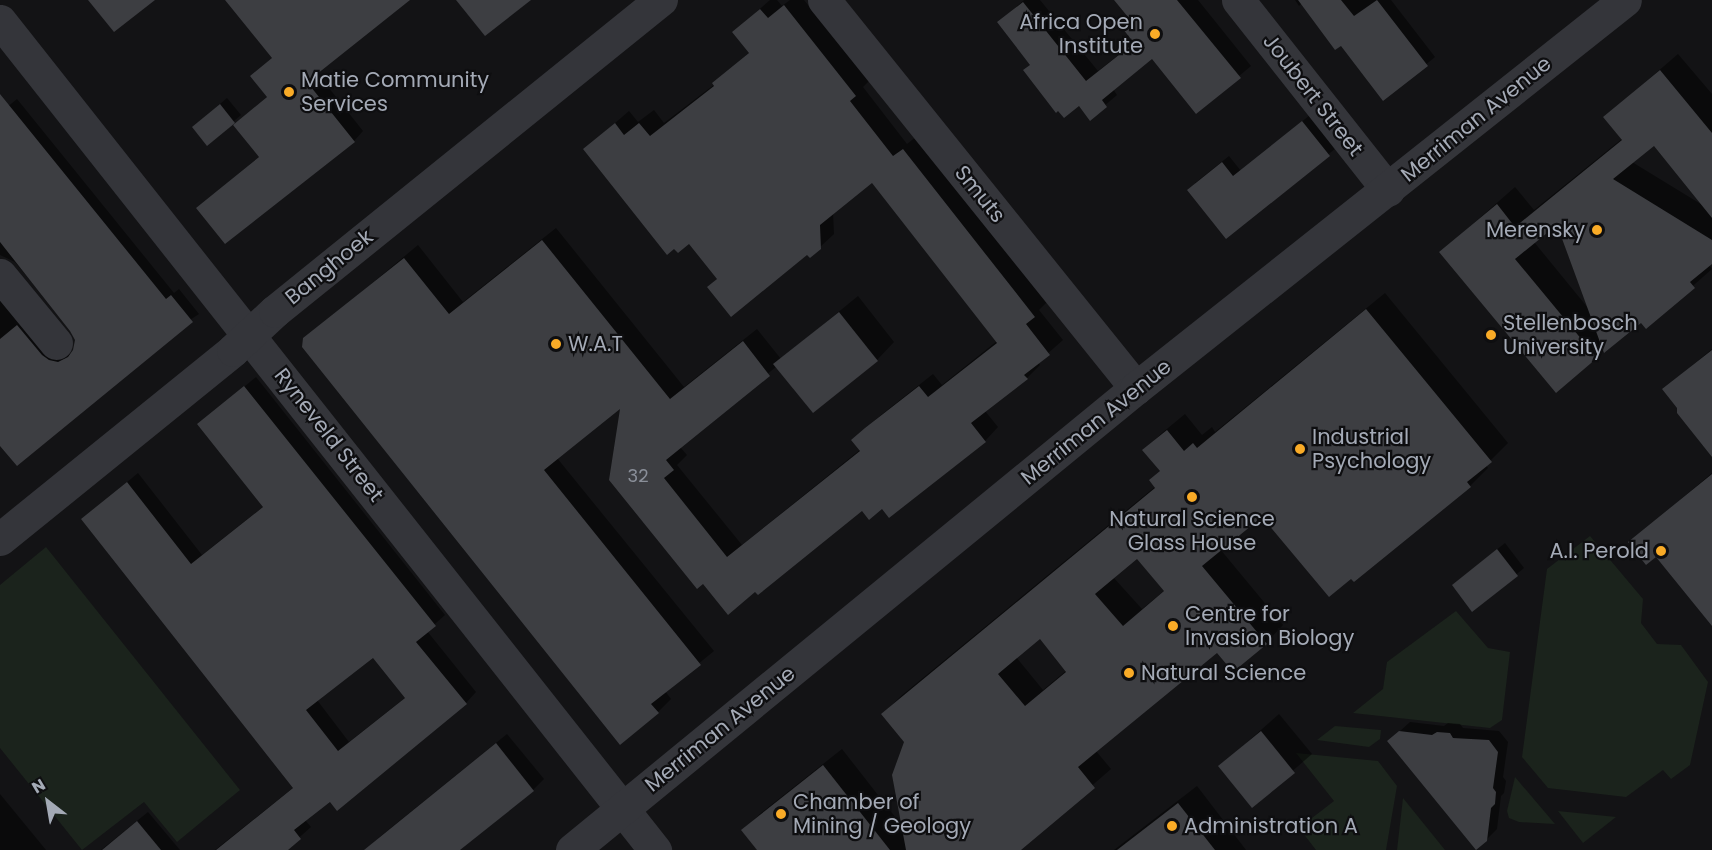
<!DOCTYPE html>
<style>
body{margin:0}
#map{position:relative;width:1712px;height:850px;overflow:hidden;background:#131315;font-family:Poppins,sans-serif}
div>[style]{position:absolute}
.green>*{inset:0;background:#1b231c}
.shadow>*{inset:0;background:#0007}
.building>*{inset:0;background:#3d3e42}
.minor>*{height:33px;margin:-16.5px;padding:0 16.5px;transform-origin:16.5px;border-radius:16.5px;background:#34353a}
.dots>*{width:16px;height:16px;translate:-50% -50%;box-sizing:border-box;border:3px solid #0e0e10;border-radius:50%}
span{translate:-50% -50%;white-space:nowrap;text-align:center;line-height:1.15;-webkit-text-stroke:4.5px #0e0e10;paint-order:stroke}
.number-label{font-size:18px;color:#8a8f99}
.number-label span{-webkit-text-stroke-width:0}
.poi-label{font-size:21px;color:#a4aab6}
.right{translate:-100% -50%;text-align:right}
.left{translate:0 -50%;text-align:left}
.street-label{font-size:21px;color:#a4aab6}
.north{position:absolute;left:18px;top:772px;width:60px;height:60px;-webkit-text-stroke:4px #0e0e10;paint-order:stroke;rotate:329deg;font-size:16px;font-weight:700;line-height:24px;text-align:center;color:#a4aab6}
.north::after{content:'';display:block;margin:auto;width:21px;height:27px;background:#a4aab6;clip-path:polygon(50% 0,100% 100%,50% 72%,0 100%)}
</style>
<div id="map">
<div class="green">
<i style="clip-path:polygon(1590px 536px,1643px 599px,1641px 623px,1657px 644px,1681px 645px,1708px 682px,1690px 765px,1671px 779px,1663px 770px,1626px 797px,1548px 788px,1522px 757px,1547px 569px)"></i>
<i style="clip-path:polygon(46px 547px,240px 790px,177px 842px,144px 802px,82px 850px,0 748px,0 585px)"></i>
<i style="clip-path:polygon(1456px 611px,1488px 648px,1510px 652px,1502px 720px,1490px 728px,1353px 713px,1383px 689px,1387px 662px)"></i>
<i style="clip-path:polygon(1335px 726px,1381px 730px,1380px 739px,1369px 747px,1317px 740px)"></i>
<i style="clip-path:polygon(1296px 753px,1378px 761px,1397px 786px,1386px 850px,1316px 850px,1299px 828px,1334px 801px)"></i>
<i style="clip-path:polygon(1515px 777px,1555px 824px,1519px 822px,1509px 818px,1507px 811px)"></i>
<i style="clip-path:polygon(1403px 798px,1445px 850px,1397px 850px)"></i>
<i style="clip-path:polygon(1558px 811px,1616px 817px,1583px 843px)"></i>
</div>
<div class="shadow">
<i style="clip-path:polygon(242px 0,407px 0,317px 73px,363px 131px,354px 141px,198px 208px,260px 156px,235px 125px,268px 96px,274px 57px)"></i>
<i style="clip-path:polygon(770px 0,777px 0,782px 6px,790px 0,804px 0,869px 81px,863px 87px,907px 144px,917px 136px,1047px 302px,1039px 310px,1063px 340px,1038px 362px,1040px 365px,1027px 378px,985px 411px,998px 427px,985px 441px,882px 507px,862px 509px,728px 612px,622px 406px,557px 458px,714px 651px,665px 691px,671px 699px,658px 712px,305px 339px,418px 245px,463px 302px,556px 228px,684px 387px,757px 329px,781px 359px,858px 296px,894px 342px,877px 360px,777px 366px,680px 447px,687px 455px,677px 465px,742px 545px,861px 449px,853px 440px,881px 415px,933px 374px,942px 385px,997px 341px,872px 181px,833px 212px,834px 234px,820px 247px,709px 287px,718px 278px,690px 242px,585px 149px,629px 111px,638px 122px,654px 110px,664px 123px,715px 84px,750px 52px,734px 32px)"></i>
<i style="clip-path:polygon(1024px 0,1040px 0,1098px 71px,1135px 42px,1129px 17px,1116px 0,1198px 0,1251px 66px,1196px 112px,1152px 57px,1113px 89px,1117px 95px,1090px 118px,1079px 104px,1031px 64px,999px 22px)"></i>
<i style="clip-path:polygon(1295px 0,1391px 0,1435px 57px,1384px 99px,1341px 44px,1302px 3px,1299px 6px)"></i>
<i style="clip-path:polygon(evenodd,1678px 54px,1712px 94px,1712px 262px,1709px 265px,1712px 269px,1646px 327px,1641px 320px,1556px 390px,1441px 252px,1515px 187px,1534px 210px,1623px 138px,1605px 117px,1678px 54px,1654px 144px,1704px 206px,1632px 162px,1654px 144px,1678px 54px,1557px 223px,1588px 308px,1534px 242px,1557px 223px)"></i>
<i style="clip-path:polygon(227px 98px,241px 115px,207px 144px,200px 121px)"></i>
<i style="clip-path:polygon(17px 99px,174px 293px,179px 289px,199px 314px,0 444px,0 289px,67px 355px,74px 352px,76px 340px,72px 330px,15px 262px,0 255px,0 113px)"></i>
<i style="clip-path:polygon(1310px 115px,1336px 148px,1227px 237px,1195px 183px,1229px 156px,1241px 171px)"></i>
<i style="clip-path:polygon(evenodd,1385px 293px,1508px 443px,1486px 465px,1488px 468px,1470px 486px,1355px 580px,1263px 515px,1220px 549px,1283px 625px,1266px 643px,1217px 650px,1096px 751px,1111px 769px,1018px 850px,759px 850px,743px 830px,761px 813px,842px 749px,903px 827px,906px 742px,883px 714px,901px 696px,1156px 486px,1161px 470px,1144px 450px,1162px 433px,1185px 414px,1202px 435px,1212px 427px,1215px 432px,1385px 293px,1137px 557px,1165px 590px,1142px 609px,1113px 577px,1137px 557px,1385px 293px,1041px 637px,1067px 670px,1043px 690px,1016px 657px,1041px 637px)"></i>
<i style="clip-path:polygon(1712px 349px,1712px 455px,1664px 389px)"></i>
<i style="clip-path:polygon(evenodd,256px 377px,445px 615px,427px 631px,476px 692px,466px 703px,305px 820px,311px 827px,285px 850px,215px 850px,294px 787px,83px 519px,138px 473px,202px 555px,264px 506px,199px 424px,256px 377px,373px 655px,406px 697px,349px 742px,317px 700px,373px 655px)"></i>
<i style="clip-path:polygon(1712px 473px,1712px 623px,1656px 555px,1630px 542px)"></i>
<i style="clip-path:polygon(1505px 543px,1524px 568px,1473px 610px,1460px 579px)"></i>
<i style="clip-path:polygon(1279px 714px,1312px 754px,1252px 806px,1220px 766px)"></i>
<i style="clip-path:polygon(1410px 722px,1444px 726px,1448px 723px,1460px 724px,1463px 728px,1499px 731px,1508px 742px,1503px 777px,1506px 781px,1504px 793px,1501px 796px,1497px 829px,1486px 840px,1389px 741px)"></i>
<i style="clip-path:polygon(507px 734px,544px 779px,533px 790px,458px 850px,375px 850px,371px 845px,382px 835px)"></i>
<i style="clip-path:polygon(1197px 786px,1246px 850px,1114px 850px)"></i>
<i style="clip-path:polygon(0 794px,46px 850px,0 850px)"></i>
<i style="clip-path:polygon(148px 812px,180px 850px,101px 850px)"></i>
</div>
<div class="building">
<i style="clip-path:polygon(88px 0,155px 0,114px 32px)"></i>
<i style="clip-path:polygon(225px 0,410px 0,307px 82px,355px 142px,225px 244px,196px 208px,259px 157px,233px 125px,267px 97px,250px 76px,272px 58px)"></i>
<i style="clip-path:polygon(456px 0,531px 0,485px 36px)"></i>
<i style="clip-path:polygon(1114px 0,1177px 0,1241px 78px,1196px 114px,1152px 59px,1102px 100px,1107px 107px,1090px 121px,1079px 106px,1064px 118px,1058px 111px,1056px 113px,1023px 70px,1030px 65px,997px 22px,1023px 2px,1086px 81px,1134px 43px,1119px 24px,1128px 17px)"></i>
<i style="clip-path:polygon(1298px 0,1341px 0,1354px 16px,1377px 0,1428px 66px,1383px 101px,1341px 46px,1335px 50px)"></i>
<i style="clip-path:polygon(784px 5px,856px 96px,850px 101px,893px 156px,903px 149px,1035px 317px,1026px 324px,1050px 355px,1024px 375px,1028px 379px,971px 423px,986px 442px,889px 518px,882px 509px,869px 520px,862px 511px,758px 595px,755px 592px,728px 615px,703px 584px,697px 589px,609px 480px,620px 409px,544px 470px,701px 665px,651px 704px,659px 713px,620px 745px,302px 347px,303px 338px,404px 258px,449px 314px,542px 240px,670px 399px,743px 341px,770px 376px,666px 460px,674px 470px,664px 478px,727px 557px,860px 451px,851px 440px,865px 428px,919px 386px,928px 397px,997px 343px,872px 183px,820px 225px,821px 249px,810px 258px,807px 255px,731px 317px,707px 287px,717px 279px,689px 244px,678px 253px,674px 249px,667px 255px,583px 149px,615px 123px,624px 135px,639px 123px,650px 136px,714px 86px,712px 83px,749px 53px,732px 32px,760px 9px,768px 18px)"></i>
<i style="clip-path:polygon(1660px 70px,1712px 133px,1712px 218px,1654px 146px,1613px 179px,1712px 240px,1712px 264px,1690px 282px,1695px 288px,1646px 329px,1641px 323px,1604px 353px,1557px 225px,1515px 259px,1597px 358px,1556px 393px,1439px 252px,1497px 204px,1515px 227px,1622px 140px,1603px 117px)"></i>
<i style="clip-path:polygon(0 94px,166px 299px,171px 295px,193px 322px,17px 466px,0 446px,0 339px,17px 325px,42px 355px,49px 360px,58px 362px,68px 357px,73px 350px,75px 340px,70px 331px,0 242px)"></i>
<i style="clip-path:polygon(220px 104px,235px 123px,207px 146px,192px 127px)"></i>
<i style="clip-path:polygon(1302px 121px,1330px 156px,1226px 239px,1187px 190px,1222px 162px,1233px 176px)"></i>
<i style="clip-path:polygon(evenodd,1366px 309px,1492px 462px,1467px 482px,1471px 487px,1354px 582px,1351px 579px,1329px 597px,1262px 517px,1202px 566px,1267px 644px,1233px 672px,1217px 653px,1078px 767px,1095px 788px,1021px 850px,906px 850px,892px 775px,904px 742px,881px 714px,1155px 488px,1149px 480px,1160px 471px,1142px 450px,1167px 430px,1184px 451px,1193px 443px,1197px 448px,1366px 309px,1137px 559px,1164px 591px,1123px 626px,1095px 594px,1137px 559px,1366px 309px,1040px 639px,1066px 672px,1025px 706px,998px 674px,1040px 639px)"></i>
<i style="clip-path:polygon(839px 312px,878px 361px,813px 413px,773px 364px)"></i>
<i style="clip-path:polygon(1712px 350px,1712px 457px,1677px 413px,1677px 408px,1662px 389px)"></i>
<i style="clip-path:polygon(evenodd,244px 386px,436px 626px,416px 642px,467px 704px,337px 811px,330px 802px,294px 830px,301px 839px,288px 850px,216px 850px,293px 788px,81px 519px,127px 482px,191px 564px,263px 507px,197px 424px,244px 386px,373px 658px,405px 698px,338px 751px,306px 710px,373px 658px)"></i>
<i style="clip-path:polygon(1712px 474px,1712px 626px,1656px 557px,1646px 565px,1628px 542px)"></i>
<i style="clip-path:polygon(1497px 549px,1518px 576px,1472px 612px,1452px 585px)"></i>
<i style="clip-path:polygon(1261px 731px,1295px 773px,1252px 808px,1218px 766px)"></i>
<i style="clip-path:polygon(1399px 731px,1432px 735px,1437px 732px,1450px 733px,1453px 738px,1489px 740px,1498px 752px,1493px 788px,1496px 792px,1495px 804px,1491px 808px,1487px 841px,1476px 850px,1387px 741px)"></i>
<i style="clip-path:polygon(496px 743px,534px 791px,460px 850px,364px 850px)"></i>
<i style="clip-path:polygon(823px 765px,890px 850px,757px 850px,741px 830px)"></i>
<i style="clip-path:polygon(1178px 803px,1215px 850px,1117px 850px)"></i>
<i style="clip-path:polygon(137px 821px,161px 850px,102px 850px)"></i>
</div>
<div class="minor">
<i style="left:824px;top:0;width:498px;rotate:51.2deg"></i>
<i style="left:1238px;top:0;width:242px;rotate:51.7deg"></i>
<i style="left:0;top:21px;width:1057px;rotate:51.69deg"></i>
<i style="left:0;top:275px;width:88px;rotate:50.5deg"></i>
<i style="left:0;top:539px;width:300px;rotate:-39deg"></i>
<i style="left:233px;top:350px;width:57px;rotate:-42.9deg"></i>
<i style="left:275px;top:311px;width:496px;rotate:-38.9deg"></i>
<i style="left:572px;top:850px;width:729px;rotate:-39.32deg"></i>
<i style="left:1136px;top:388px;width:624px;rotate:-38.43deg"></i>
</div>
<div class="dots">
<i style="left:1155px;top:34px;background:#f9ab27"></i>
<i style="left:289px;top:92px;background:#f9ab27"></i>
<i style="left:1597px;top:230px;background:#f9ab27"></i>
<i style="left:1491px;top:335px;background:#f9ab27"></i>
<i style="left:556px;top:344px;background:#f9ab27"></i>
<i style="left:1300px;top:449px;background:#f9ab27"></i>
<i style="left:1192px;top:497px;background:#f9ab27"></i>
<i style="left:1661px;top:551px;background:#f9ab27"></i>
<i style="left:1173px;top:626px;background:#f9ab27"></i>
<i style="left:1129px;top:673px;background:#f9ab27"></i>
<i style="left:781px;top:814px;background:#f9ab27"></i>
<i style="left:1172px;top:826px;background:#f9ab27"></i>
</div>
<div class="number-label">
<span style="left:638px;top:476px">32</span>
</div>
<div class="poi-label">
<span class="right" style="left:1143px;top:34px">Africa Open<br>Institute</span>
<span class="left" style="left:301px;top:92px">Matie Community<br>Services</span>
<span class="right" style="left:1585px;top:230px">Merensky</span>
<span class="left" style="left:1503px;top:335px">Stellenbosch<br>University</span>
<span class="left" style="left:568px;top:344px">W.A.T</span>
<span class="left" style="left:1312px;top:449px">Industrial<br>Psychology</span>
<span style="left:1192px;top:531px">Natural Science<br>Glass House</span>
<span class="right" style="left:1649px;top:551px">A.I. Perold</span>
<span class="left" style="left:1185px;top:626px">Centre for<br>Invasion Biology</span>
<span class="left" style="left:1141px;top:673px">Natural Science</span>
<span class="left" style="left:793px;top:814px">Chamber of<br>Mining / Geology</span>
<span class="left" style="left:1184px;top:826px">Administration A</span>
</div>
<div class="street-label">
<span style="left:1313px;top:95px;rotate:52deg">Joubert Street</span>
<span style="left:1476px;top:119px;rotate:-39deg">Merriman Avenue</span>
<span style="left:980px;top:194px;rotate:51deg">Smuts</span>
<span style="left:329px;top:267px;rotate:-39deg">Banghoek</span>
<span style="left:1096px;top:422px;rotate:-39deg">Merriman Avenue</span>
<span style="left:329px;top:435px;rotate:52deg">Ryneveld Street</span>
<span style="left:720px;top:729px;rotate:-39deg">Merriman Avenue</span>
</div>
<div class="north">N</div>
</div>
